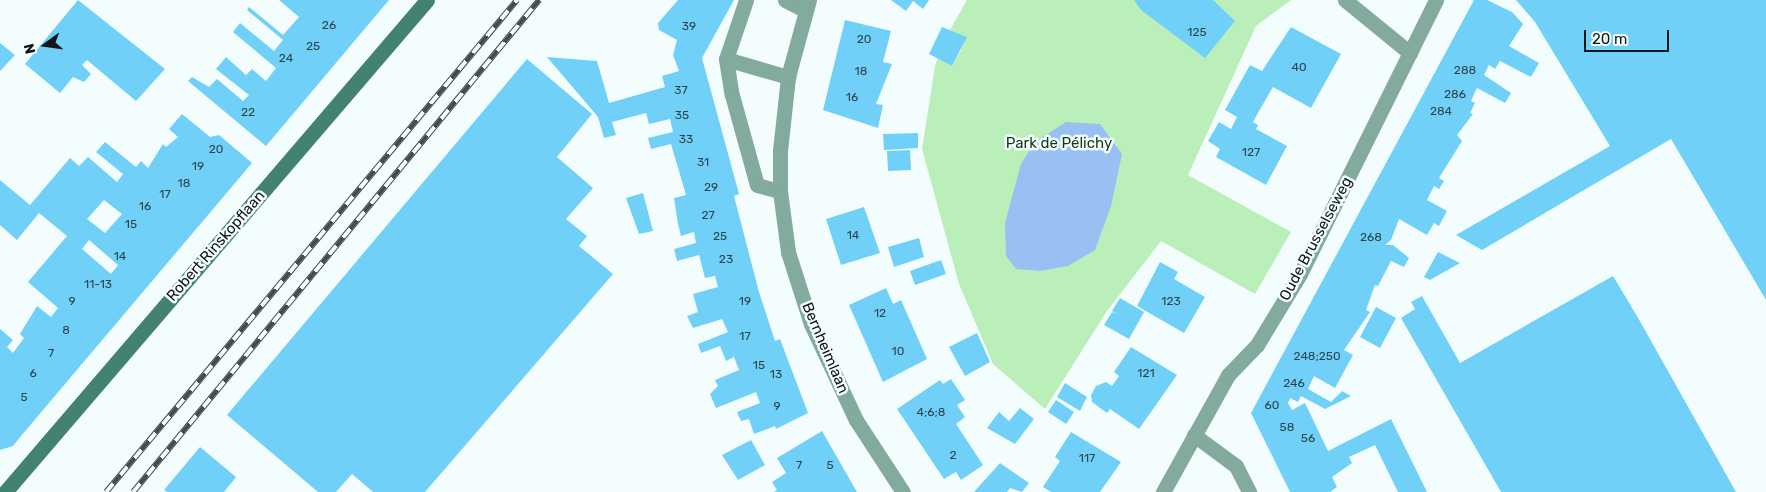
<!DOCTYPE html>
<meta charset="utf-8">
<style>
body{margin:0}
#map{position:relative;width:1766px;height:492px;overflow:hidden;background:#f4fdfe;font-family:Rubik,sans-serif}
div>[style]{position:absolute}
.green>*{inset:0;background:#baefba}
.water>*{inset:0;background:#99c0f3}
.building>*{inset:0;background:#71d0f8}
.street>*{height:15px;margin:-7.5px;padding:0 7.5px;transform-origin:7.5px;border-radius:7.5px;background:#82aa9d}
.secondary>*{height:15px;margin:-7.5px;padding:0 7.5px;transform-origin:7.5px;border-radius:7.5px;background:#438270}
.rail>*{height:5.5px;margin-top:-2.75px;transform-origin:0;background:repeating-linear-gradient(90deg,#f4fdfe 0 11px,#464a4b 0 22px);box-sizing:border-box;border-block:1px solid #464a4b}
span{translate:-50% -50%;white-space:nowrap;text-align:center;line-height:1.15;-webkit-text-stroke:5px #f4fdfe;paint-order:stroke}
.number-label{font-size:12px;color:#2a444e}
.number-label span{-webkit-text-stroke-width:0}
.park-label{font-size:15px;color:#103b13}
.street-label{font-size:15px;color:#131616}
.north{position:absolute;left:20px;top:20px;width:50px;height:50px;-webkit-text-stroke:4px #f4fdfe;paint-order:stroke;rotate:256deg;font-size:14px;font-weight:700;line-height:20px;text-align:center;color:#131616}
.north::after{content:'';display:block;margin:auto;width:18px;height:22px;background:#131616;clip-path:polygon(50% 0,100% 100%,50% 72%,0 100%)}
.scale{position:absolute;left:1584px;top:30px;width:85px;height:22px;box-sizing:border-box;border:2px solid #131616;border-top:0;padding-left:6px;font-size:15px;line-height:18px;white-space:nowrap;color:#131616;-webkit-text-stroke:4px #f4fdfe;paint-order:stroke}
</style>
<div id="map">
<div class="green">
<i style="clip-path:polygon(967px 0,1291px 0,1256px 26px,1188px 175px,1291px 232px,1255px 294px,1161px 241px,1107px 311px,1045px 409px,993px 364px,959px 284px,922px 149px,935px 66px,938px 58px,952px 66px,960px 52px,966px 37px,950px 30px)"></i>
</div>
<div class="water">
<i style="clip-path:polygon(1066px 122px,1100px 124px,1122px 154px,1111px 206px,1095px 250px,1068px 266px,1040px 271px,1016px 269px,1006px 256px,1005px 223px,1021px 164px,1035px 142px)"></i>
</div>
<div class="building">
<i style="clip-path:polygon(78px 0,165px 69px,136px 101px,87px 60px,82px 65px,91px 74px,84px 82px,73px 77px,60px 93px,25px 64px)"></i>
<i style="clip-path:polygon(279px 0,389px 0,266px 146px,188px 81px,192px 77px,209px 87px,217px 79px,243px 101px,249px 95px,216px 69px,226px 57px,246px 75px,252px 69px,266px 81px,276px 68px,233px 32px,240px 23px,274px 51px,283px 40px,247px 10px,249px 7px,283px 35px,299px 17px)"></i>
<i style="clip-path:polygon(678px 0,734px 0,702px 58px,739px 194px,734px 196px,759px 292px,775px 341px,780px 339px,808px 413px,776px 429px,775px 426px,754px 434px,749px 419px,741px 421px,737px 412px,760px 403px,756px 392px,716px 408px,710px 394px,718px 386px,715px 380px,739px 370px,734px 357px,726px 361px,720px 346px,701px 353px,698px 344px,728px 332px,722px 319px,693px 328px,687px 316px,698px 312px,693px 294px,718px 287px,715px 276px,705px 278px,699px 255px,677px 261px,674px 249px,696px 243px,694px 232px,681px 236px,678px 224px,674px 198px,686px 195px,671px 144px,651px 149px,648px 138px,673px 132px,670px 119px,649px 124px,646px 113px,612px 122px,616px 135px,604px 138px,598px 117px,547px 57px,597px 61px,609px 103px,665px 87px,662px 76px,679px 71px,673px 55px,677px 40px,659px 30px,658px 23px)"></i>
<i style="clip-path:polygon(891px 0,929px 0,923px 9px,913px 1px,906px 11px)"></i>
<i style="clip-path:polygon(1134px 0,1213px 0,1235px 21px,1205px 58px,1141px 10px)"></i>
<i style="clip-path:polygon(1474px 0,1487px 0,1512px 12px,1523px 24px,1509px 46px,1539px 63px,1531px 77px,1500px 61px,1495px 69px,1489px 65px,1484px 75px,1511px 93px,1505px 103px,1477px 88px,1471px 101px,1475px 103px,1470px 113px,1473px 114px,1457px 135px,1462px 141px,1439px 178px,1444px 181px,1439px 189px,1434px 186px,1427px 200px,1447px 211px,1439px 226px,1434px 223px,1427px 235px,1399px 219px,1391px 240px,1385px 245px,1393px 245px,1409px 258px,1404px 267px,1391px 261px,1378px 286px,1375px 285px,1366px 310px,1370px 312px,1344px 350px,1353px 355px,1335px 388px,1314px 376px,1308px 389px,1331px 402px,1342px 391px,1351px 396px,1325px 409px,1301px 396px,1298px 402px,1290px 398px,1288px 403px,1292px 410px,1305px 403px,1328px 451px,1391px 419px,1427px 492px,1398px 492px,1375px 445px,1349px 457px,1352px 463px,1332px 477px,1337px 487px,1330px 492px,1290px 492px,1251px 413px)"></i>
<i style="clip-path:polygon(1516px 0,1766px 0,1766px 300px,1671px 139px,1482px 250px,1456px 235px,1610px 146px,1535px 22px)"></i>
<i style="clip-path:polygon(845px 20px,891px 31px,883px 62px,892px 64px,876px 104px,883px 105px,878px 128px,823px 110px)"></i>
<i style="clip-path:polygon(942px 27px,967px 37px,952px 66px,929px 54px)"></i>
<i style="clip-path:polygon(1291px 27px,1341px 54px,1311px 108px,1273px 87px,1259px 111px,1253px 122px,1258px 125px,1256px 129px,1287px 146px,1266px 185px,1216px 157px,1220px 149px,1208px 141px,1219px 122px,1231px 129px,1237px 117px,1225px 110px,1250px 65px,1262px 71px)"></i>
<i style="clip-path:polygon(0 43px,15px 55px,0 71px)"></i>
<i style="clip-path:polygon(527px 59px,592px 114px,557px 157px,593px 188px,566px 219px,587px 236px,579px 246px,613px 274px,425px 492px,373px 492px,352px 474px,336px 492px,318px 492px,227px 415px)"></i>
<i style="clip-path:polygon(evenodd,182px 114px,210px 137px,219px 135px,252px 163px,21px 436px,13px 446px,0 450px,0 329px,13px 340px,7px 347px,13px 353px,24px 338px,20px 334px,37px 306px,51px 317px,58px 308px,28px 282px,67px 236px,39px 213px,17px 240px,0 225px,0 180px,30px 205px,70px 158px,79px 166px,88px 157px,117px 182px,123px 174px,96px 152px,105px 142px,136px 167px,141px 161px,148px 168px,163px 144px,166px 147px,178px 137px,169px 129px,182px 114px,104px 200px,122px 214px,105px 233px,87px 219px,104px 200px,182px 114px,89px 240px,118px 265px,111px 274px,82px 249px,89px 240px)"></i>
<i style="clip-path:polygon(918px 133px,918px 148px,884px 150px,883px 134px)"></i>
<i style="clip-path:polygon(910px 150px,911px 170px,888px 171px,887px 151px)"></i>
<i style="clip-path:polygon(643px 193px,653px 231px,639px 234px,626px 198px)"></i>
<i style="clip-path:polygon(864px 207px,880px 253px,841px 265px,826px 219px)"></i>
<i style="clip-path:polygon(919px 238px,924px 257px,894px 267px,888px 247px)"></i>
<i style="clip-path:polygon(1438px 252px,1460px 263px,1430px 280px,1424px 277px)"></i>
<i style="clip-path:polygon(941px 260px,946px 274px,915px 285px,910px 271px)"></i>
<i style="clip-path:polygon(1160px 262px,1178px 272px,1174px 279px,1205px 297px,1184px 333px,1137px 306px)"></i>
<i style="clip-path:polygon(1613px 276px,1637px 316px,1736px 492px,1501px 492px,1401px 318px,1415px 309px,1411px 302px,1422px 296px,1460px 363px)"></i>
<i style="clip-path:polygon(886px 288px,893px 304px,901px 300px,927px 359px,883px 382px,849px 305px)"></i>
<i style="clip-path:polygon(1120px 298px,1144px 312px,1129px 339px,1104px 325px,1112px 312px,1117px 314px,1112px 311px)"></i>
<i style="clip-path:polygon(1376px 307px,1396px 318px,1380px 348px,1360px 337px)"></i>
<i style="clip-path:polygon(977px 333px,990px 362px,965px 376px,949px 347px)"></i>
<i style="clip-path:polygon(1131px 347px,1177px 375px,1139px 429px,1110px 409px,1107px 413px,1092px 402px,1091px 395px,1096px 386px,1106px 382px,1112px 386px,1119px 376px,1114px 372px)"></i>
<i style="clip-path:polygon(951px 379px,965px 400px,957px 405px,965px 417px,956px 424px,983px 465px,961px 480px,956px 472px,944px 479px,897px 409px,940px 380px,943px 384px)"></i>
<i style="clip-path:polygon(1065px 383px,1087px 397px,1080px 411px,1057px 397px)"></i>
<i style="clip-path:polygon(1056px 400px,1074px 412px,1066px 424px,1048px 412px)"></i>
<i style="clip-path:polygon(1020px 408px,1034px 419px,1015px 444px,987px 428px,999px 412px,1009px 421px)"></i>
<i style="clip-path:polygon(822px 431px,857px 492px,774px 492px,777px 490px,772px 482px,786px 473px,777px 458px)"></i>
<i style="clip-path:polygon(1071px 432px,1121px 462px,1100px 492px,1051px 492px,1043px 487px,1060px 461px,1055px 457px)"></i>
<i style="clip-path:polygon(751px 440px,765px 465px,738px 480px,722px 455px)"></i>
<i style="clip-path:polygon(200px 447px,236px 477px,224px 492px,167px 492px,164px 490px)"></i>
<i style="clip-path:polygon(1000px 463px,1029px 483px,1022px 492px,1010px 488px,1007px 492px,974px 492px)"></i>
</div>
<div class="street">
<i style="left:746px;top:0;width:62px;rotate:108.7deg"></i>
<i style="left:726px;top:59px;width:36px;rotate:81deg"></i>
<i style="left:732px;top:95px;width:93px;rotate:74.5deg"></i>
<i style="left:757px;top:185px;width:24px;rotate:15deg"></i>
<i style="left:785px;top:0;width:22px;rotate:27deg"></i>
<i style="left:809px;top:0;width:80px;rotate:105.3deg"></i>
<i style="left:788px;top:77px;width:74px;rotate:96.2deg"></i>
<i style="left:780px;top:151px;width:40px;rotate:90deg"></i>
<i style="left:780px;top:191px;width:62px;rotate:82.5deg"></i>
<i style="left:788px;top:252px;width:76px;rotate:72.3deg"></i>
<i style="left:811px;top:324px;width:106px;rotate:64.9deg"></i>
<i style="left:856px;top:420px;width:86px;rotate:56.9deg"></i>
<i style="left:1345px;top:0;width:84px;rotate:39.2deg"></i>
<i style="left:726px;top:59px;width:65px;rotate:16.2deg"></i>
<i style="left:1194px;top:435px;width:52px;rotate:36.4deg"></i>
<i style="left:1236px;top:466px;width:29px;rotate:63deg"></i>
<i style="left:1163px;top:492px;width:134px;rotate:-60.9deg"></i>
<i style="left:1228px;top:375px;width:42px;rotate:-46deg"></i>
<i style="left:1257px;top:345px;width:83px;rotate:-58.8deg"></i>
<i style="left:1300px;top:274px;width:306px;rotate:-63.6deg"></i>
</div>
<div class="secondary">
<i style="left:5px;top:492px;width:648px;rotate:-49.38deg"></i>
</div>
<div class="rail">
<i style="left:106px;top:492px;width:641px;rotate:-50.13deg"></i>
<i style="left:133px;top:492px;width:638px;rotate:-50.47deg"></i>
</div>
<div class="number-label">
<span style="left:329px;top:26px">26</span>
<span style="left:689px;top:27px">39</span>
<span style="left:1197px;top:33px">125</span>
<span style="left:864px;top:40px">20</span>
<span style="left:313px;top:47px">25</span>
<span style="left:286px;top:59px">24</span>
<span style="left:1299px;top:68px">40</span>
<span style="left:1465px;top:71px">288</span>
<span style="left:861px;top:72px">18</span>
<span style="left:681px;top:91px">37</span>
<span style="left:1455px;top:95px">286</span>
<span style="left:852px;top:98px">16</span>
<span style="left:1441px;top:112px">284</span>
<span style="left:248px;top:113px">22</span>
<span style="left:682px;top:116px">35</span>
<span style="left:686px;top:140px">33</span>
<span style="left:216px;top:150px">20</span>
<span style="left:1251px;top:153px">127</span>
<span style="left:703px;top:163px">31</span>
<span style="left:198px;top:167px">19</span>
<span style="left:184px;top:184px">18</span>
<span style="left:711px;top:188px">29</span>
<span style="left:165px;top:195px">17</span>
<span style="left:145px;top:207px">16</span>
<span style="left:708px;top:216px">27</span>
<span style="left:131px;top:225px">15</span>
<span style="left:853px;top:236px">14</span>
<span style="left:720px;top:237px">25</span>
<span style="left:1371px;top:238px">268</span>
<span style="left:120px;top:257px">14</span>
<span style="left:726px;top:260px">23</span>
<span style="left:98px;top:285px">11-13</span>
<span style="left:72px;top:302px">9</span>
<span style="left:745px;top:302px">19</span>
<span style="left:1171px;top:302px">123</span>
<span style="left:880px;top:314px">12</span>
<span style="left:66px;top:331px">8</span>
<span style="left:745px;top:337px">17</span>
<span style="left:898px;top:352px">10</span>
<span style="left:51px;top:354px">7</span>
<span style="left:1317px;top:357px">248;250</span>
<span style="left:759px;top:366px">15</span>
<span style="left:33px;top:374px">6</span>
<span style="left:1146px;top:374px">121</span>
<span style="left:776px;top:375px">13</span>
<span style="left:1294px;top:384px">246</span>
<span style="left:24px;top:398px">5</span>
<span style="left:1272px;top:406px">60</span>
<span style="left:777px;top:407px">9</span>
<span style="left:931px;top:413px">4;6;8</span>
<span style="left:1287px;top:428px">58</span>
<span style="left:1308px;top:439px">56</span>
<span style="left:953px;top:456px">2</span>
<span style="left:1087px;top:459px">117</span>
<span style="left:799px;top:466px">7</span>
<span style="left:830px;top:466px">5</span>
</div>
<div class="park-label">
<span style="left:1059px;top:144px">Park de Pélichy</span>
</div>
<div class="street-label">
<span style="left:1316px;top:239px;rotate:-62deg">Oude Brusselseweg</span>
<span style="left:216px;top:246px;rotate:-49deg">Robert Rinskopflaan</span>
<span style="left:825px;top:348px;rotate:67deg">Bernheimlaan</span>
</div>
<div class="north">N</div>
<div class="scale">20 m</div>
</div>
